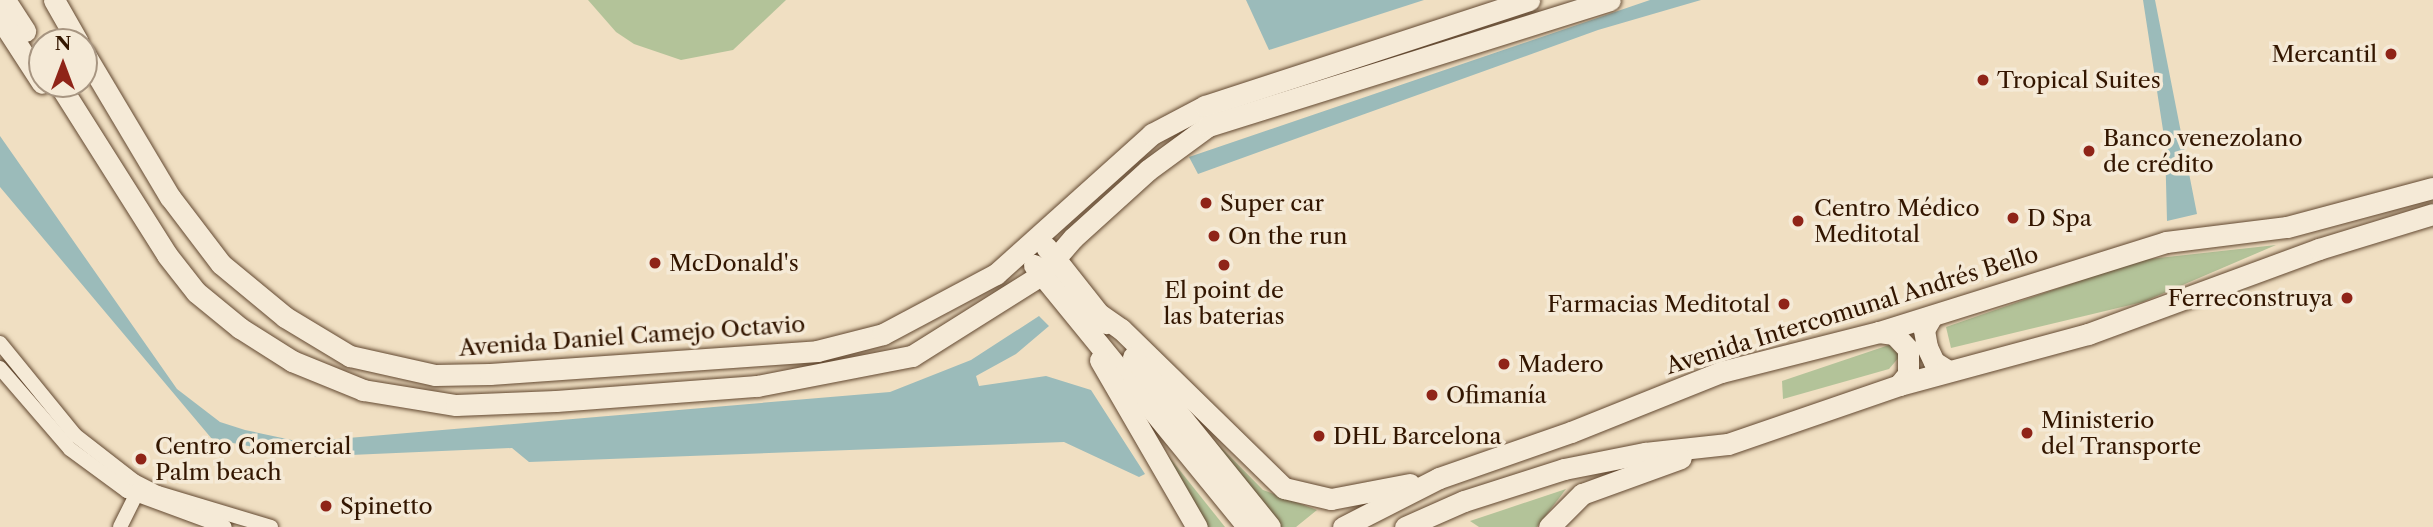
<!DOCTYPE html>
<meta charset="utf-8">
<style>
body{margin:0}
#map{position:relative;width:2433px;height:527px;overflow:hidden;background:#f0dfc2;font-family:"Libre Caslon Text",serif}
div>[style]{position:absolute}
.green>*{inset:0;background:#b3c399}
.water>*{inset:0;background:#9bbbba}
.roads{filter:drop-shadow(0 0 2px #624830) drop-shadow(0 0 2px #624830)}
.street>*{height:14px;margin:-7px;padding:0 7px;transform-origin:7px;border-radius:7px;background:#f5ead7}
.secondary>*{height:21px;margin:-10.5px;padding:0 10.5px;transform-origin:10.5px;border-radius:10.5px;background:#f5ead7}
.dots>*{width:19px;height:19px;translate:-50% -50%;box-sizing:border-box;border:4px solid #f5ead7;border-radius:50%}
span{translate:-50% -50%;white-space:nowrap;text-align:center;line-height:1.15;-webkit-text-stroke:7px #f5ead7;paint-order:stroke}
.poi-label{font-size:23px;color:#331600}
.right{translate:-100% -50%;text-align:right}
.left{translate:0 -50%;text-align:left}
.street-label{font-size:23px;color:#331600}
.north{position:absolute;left:28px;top:28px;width:70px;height:70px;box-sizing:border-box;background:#f5ead7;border:2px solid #a79581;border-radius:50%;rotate:0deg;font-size:19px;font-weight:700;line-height:28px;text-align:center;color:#331600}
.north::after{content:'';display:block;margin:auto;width:24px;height:32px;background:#8f2418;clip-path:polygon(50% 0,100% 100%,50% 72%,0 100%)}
</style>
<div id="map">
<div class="green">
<i style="clip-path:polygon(588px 0,786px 0,733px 50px,681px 60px,634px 44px,616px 32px)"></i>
<i style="clip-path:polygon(2276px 245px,2143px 302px,1951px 348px,1946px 327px,2140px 260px)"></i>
<i style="clip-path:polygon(1889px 345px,1900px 356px,1889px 369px,1783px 399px,1782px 381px)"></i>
<i style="clip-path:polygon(1195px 421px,1263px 490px,1317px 510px,1296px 527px,1279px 527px)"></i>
<i style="clip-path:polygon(1150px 433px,1225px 527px,1197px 527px)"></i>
<i style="clip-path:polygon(1566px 489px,1537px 527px,1479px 527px,1470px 521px)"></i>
</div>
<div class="water">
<i style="clip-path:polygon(1246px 0,1424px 0,1269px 50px)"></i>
<i style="clip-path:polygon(1650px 0,1701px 0,1598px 30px,1198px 174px,1189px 157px)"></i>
<i style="clip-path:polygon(2143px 0,2155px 0,2197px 214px,2167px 221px,2165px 143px)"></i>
<i style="clip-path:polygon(0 136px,177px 389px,220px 422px,245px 430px,301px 442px,890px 392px,971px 360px,1039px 316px,1049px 326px,1016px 354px,976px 376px,979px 386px,1046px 376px,1091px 390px,1145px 474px,1139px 477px,1064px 442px,529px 462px,512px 448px,305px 457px,212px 439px,0 187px)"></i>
</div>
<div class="roads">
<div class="street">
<i style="left:0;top:343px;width:119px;rotate:50.8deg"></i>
<i style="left:75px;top:435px;width:75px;rotate:37.9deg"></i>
<i style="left:134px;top:481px;width:27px;rotate:27deg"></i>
<i style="left:158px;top:493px;width:118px;rotate:16.7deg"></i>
<i style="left:0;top:368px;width:107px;rotate:49.2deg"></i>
<i style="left:70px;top:449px;width:71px;rotate:36.4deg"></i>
<i style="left:127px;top:491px;width:104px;rotate:20.2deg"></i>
<i style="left:120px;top:527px;width:42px;rotate:-63.4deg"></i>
</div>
<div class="secondary">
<i style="left:5px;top:0;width:37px;rotate:57deg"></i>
<i style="left:54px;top:0;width:48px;rotate:60.3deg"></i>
<i style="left:0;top:18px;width:77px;rotate:57.1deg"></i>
<i style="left:84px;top:53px;width:168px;rotate:59.2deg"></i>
<i style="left:170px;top:197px;width:84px;rotate:52.7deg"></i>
<i style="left:221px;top:264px;width:83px;rotate:39.6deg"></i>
<i style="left:285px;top:317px;width:76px;rotate:31deg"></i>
<i style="left:350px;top:356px;width:87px;rotate:12.6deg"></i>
<i style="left:435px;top:375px;width:55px;rotate:-1deg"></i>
<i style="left:490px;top:374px;width:328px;rotate:-4deg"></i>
<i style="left:817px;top:351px;width:68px;rotate:-14.4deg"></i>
<i style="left:883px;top:334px;width:128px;rotate:-28deg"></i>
<i style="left:996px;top:274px;width:210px;rotate:-41.9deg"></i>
<i style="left:1152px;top:134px;width:60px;rotate:-27.8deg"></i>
<i style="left:1205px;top:106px;width:341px;rotate:-18.1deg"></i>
<i style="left:59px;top:84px;width:202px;rotate:57.7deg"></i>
<i style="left:167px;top:255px;width:47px;rotate:51.9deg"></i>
<i style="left:196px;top:292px;width:57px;rotate:39.3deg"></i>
<i style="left:240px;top:328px;width:62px;rotate:32.4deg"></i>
<i style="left:292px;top:361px;width:77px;rotate:22.2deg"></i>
<i style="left:363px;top:390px;width:94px;rotate:9.2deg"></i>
<i style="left:456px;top:405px;width:100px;rotate:-2.3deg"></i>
<i style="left:556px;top:401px;width:202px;rotate:-4.3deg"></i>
<i style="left:757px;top:386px;width:158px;rotate:-11deg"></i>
<i style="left:912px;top:356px;width:152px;rotate:-32.1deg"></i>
<i style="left:1041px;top:275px;width:49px;rotate:-49.1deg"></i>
<i style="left:1073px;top:238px;width:101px;rotate:-42.2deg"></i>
<i style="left:1148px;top:170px;width:74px;rotate:-36.3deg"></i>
<i style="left:1208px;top:126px;width:421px;rotate:-17.4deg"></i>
<i style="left:1046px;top:247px;width:97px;rotate:51.7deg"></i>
<i style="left:1034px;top:265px;width:338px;rotate:50.8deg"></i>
<i style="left:1098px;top:313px;width:28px;rotate:35deg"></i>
<i style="left:1121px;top:329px;width:228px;rotate:44.3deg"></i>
<i style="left:1284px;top:488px;width:48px;rotate:13.2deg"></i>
<i style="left:1331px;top:499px;width:80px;rotate:-10.8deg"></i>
<i style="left:1932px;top:316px;width:16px;rotate:120deg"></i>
<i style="left:1924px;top:330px;width:17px;rotate:80deg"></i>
<i style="left:1927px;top:347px;width:17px;rotate:65deg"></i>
<i style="left:1934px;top:362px;width:15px;rotate:32deg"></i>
<i style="left:1879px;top:332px;width:15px;rotate:8deg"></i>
<i style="left:1894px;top:334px;width:21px;rotate:47deg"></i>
<i style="left:1908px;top:349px;width:25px;rotate:90deg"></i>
<i style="left:1908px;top:374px;width:14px;rotate:129deg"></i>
<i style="left:1133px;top:357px;width:218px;rotate:51.1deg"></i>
<i style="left:1100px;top:360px;width:193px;rotate:59.9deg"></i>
<i style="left:1343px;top:527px;width:108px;rotate:-27deg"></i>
<i style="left:1439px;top:478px;width:140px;rotate:-19.2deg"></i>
<i style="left:1571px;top:432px;width:162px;rotate:-21.8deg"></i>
<i style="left:1721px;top:372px;width:163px;rotate:-14.2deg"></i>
<i style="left:1879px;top:332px;width:301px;rotate:-17.4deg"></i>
<i style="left:2166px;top:242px;width:122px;rotate:-7.1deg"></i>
<i style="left:2287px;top:227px;width:151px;rotate:-15deg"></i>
<i style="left:1405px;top:527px;width:64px;rotate:-23.8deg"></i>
<i style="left:1464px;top:501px;width:105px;rotate:-17.7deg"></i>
<i style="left:1564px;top:469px;width:83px;rotate:-11.2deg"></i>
<i style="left:1645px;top:453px;width:83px;rotate:-6.2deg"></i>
<i style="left:1728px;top:444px;width:181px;rotate:-19deg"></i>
<i style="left:1899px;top:385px;width:196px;rotate:-15.1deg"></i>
<i style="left:2088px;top:334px;width:246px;rotate:-20.2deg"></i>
<i style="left:2319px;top:249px;width:119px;rotate:-17.1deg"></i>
<i style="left:1549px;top:527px;width:47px;rotate:-45deg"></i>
<i style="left:1582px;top:494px;width:105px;rotate:-20deg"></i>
</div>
</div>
<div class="dots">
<i style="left:2391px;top:54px;background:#8f2418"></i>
<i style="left:1983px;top:80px;background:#8f2418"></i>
<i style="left:2089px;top:151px;background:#8f2418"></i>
<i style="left:1206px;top:203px;background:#8f2418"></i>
<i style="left:2013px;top:218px;background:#8f2418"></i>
<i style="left:1798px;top:221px;background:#8f2418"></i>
<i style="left:1214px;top:236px;background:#8f2418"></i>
<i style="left:655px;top:263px;background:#8f2418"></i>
<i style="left:1224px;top:265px;background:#8f2418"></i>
<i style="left:2347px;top:298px;background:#8f2418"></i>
<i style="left:1784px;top:304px;background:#8f2418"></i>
<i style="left:1504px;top:364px;background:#8f2418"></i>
<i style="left:1432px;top:395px;background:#8f2418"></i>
<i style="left:2027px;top:433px;background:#8f2418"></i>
<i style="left:1319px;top:436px;background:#8f2418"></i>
<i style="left:141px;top:459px;background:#8f2418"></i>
<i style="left:326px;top:506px;background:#8f2418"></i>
</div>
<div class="poi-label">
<span class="right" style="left:2377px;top:54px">Mercantil</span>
<span class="left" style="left:1997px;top:80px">Tropical Suites</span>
<span class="left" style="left:2103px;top:151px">Banco venezolano<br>de crédito</span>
<span class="left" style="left:1220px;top:203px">Super car</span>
<span class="left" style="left:1814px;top:221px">Centro Médico<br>Meditotal</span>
<span class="left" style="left:2027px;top:218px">D Spa</span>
<span class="left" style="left:1228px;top:236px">On the run</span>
<span class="left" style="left:669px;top:263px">McDonald's</span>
<span style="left:1224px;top:303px">El point de<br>las baterias</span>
<span class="right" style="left:2333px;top:298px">Ferreconstruya</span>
<span class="right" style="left:1770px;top:304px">Farmacias Meditotal</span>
<span class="left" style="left:1518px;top:364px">Madero</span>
<span class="left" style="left:1446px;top:395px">Ofimanía</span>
<span class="left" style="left:2041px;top:433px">Ministerio<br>del Transporte</span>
<span class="left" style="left:1333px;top:436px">DHL Barcelona</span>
<span class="left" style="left:155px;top:459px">Centro Comercial<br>Palm beach</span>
<span class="left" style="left:340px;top:506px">Spinetto</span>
</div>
<div class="street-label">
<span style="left:1852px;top:310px;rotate:-17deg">Avenida Intercomunal Andrés Bello</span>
<span style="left:632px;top:336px;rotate:-4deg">Avenida Daniel Camejo Octavio</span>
</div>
<div class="north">N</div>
</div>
